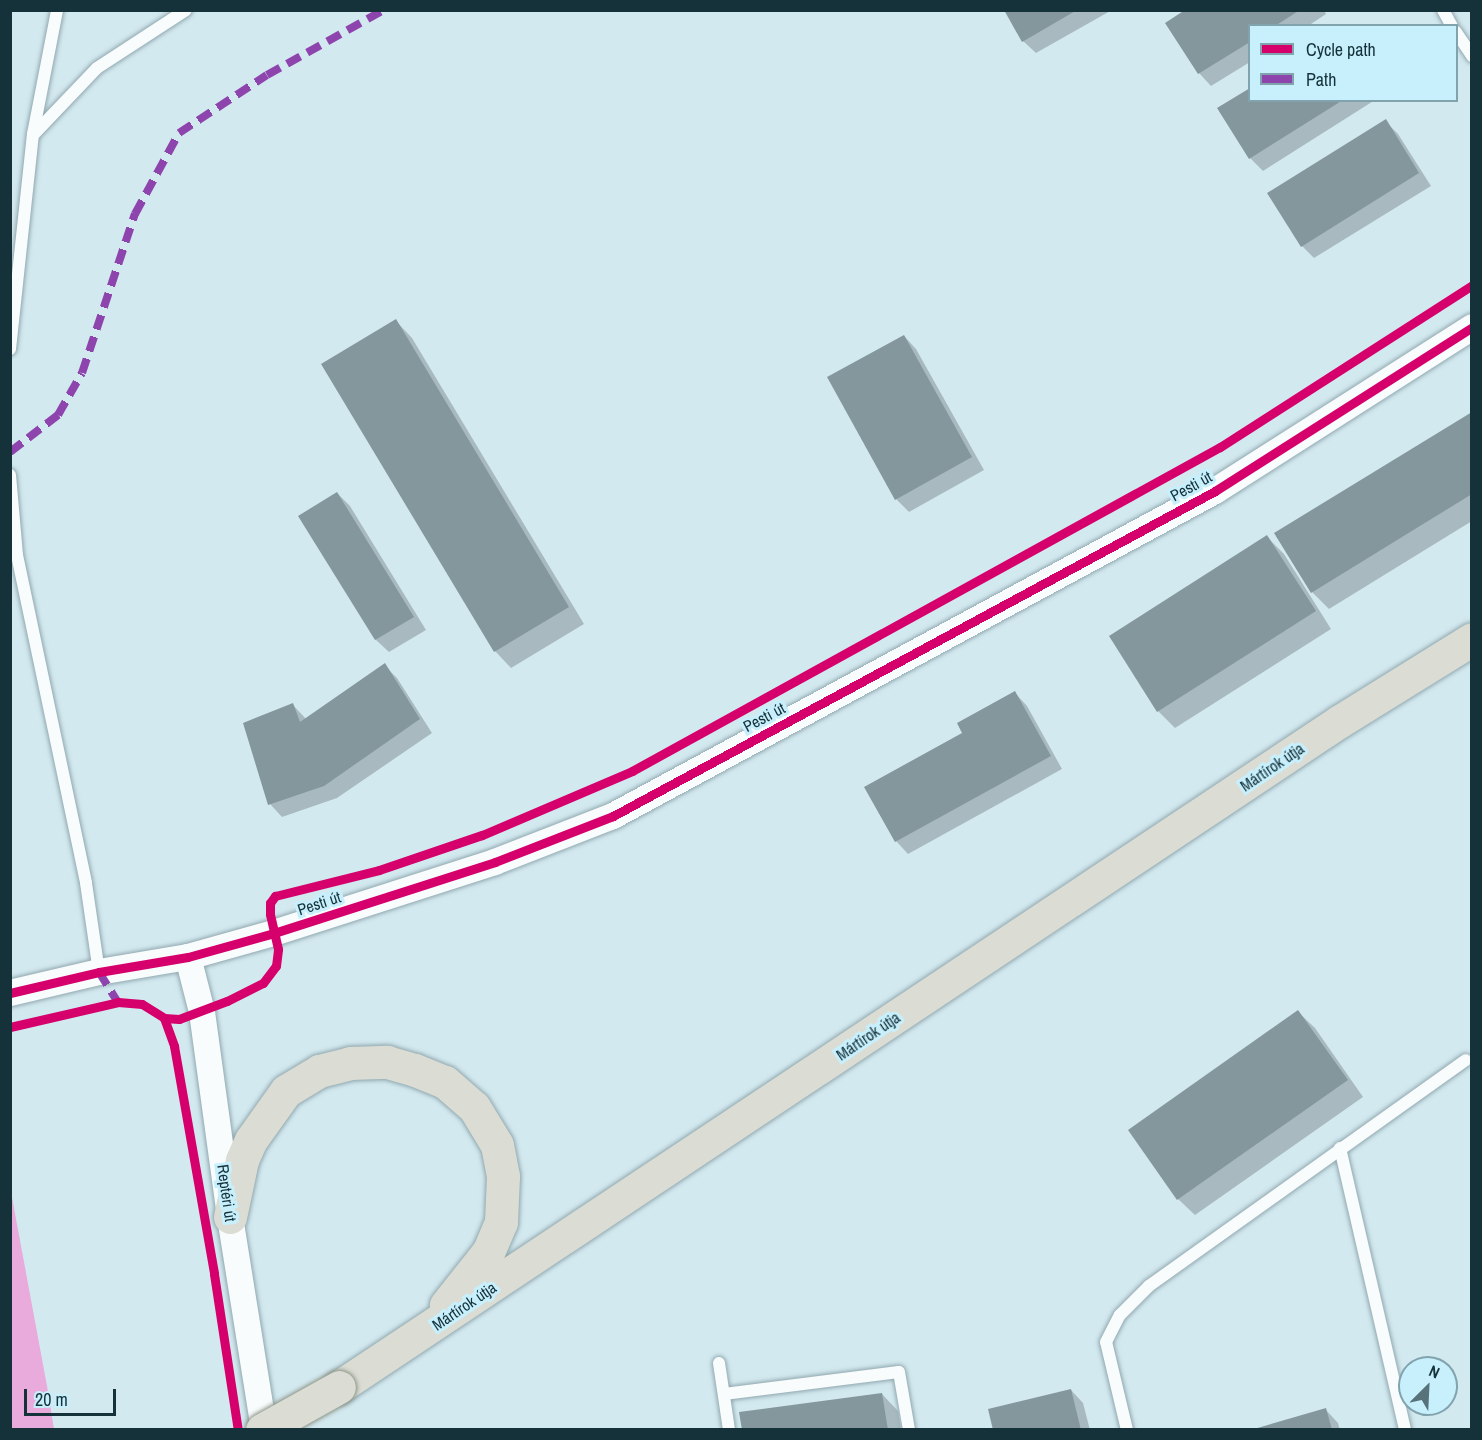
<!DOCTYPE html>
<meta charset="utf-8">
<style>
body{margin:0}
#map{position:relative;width:1482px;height:1440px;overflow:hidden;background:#d3e9f0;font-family:"Archivo Narrow",sans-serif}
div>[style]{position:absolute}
.water>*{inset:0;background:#e9aadc}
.shadow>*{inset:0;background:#0003}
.building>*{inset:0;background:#84979d}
.roads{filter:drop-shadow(0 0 2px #91a8af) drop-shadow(0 0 2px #91a8af)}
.lane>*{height:12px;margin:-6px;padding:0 6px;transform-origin:6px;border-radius:6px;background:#f8fcfd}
.street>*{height:26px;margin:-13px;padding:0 13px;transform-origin:13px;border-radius:13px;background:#f8fcfd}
.primary>*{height:33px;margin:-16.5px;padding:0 16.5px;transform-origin:16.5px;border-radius:16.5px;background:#dbddd4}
.bridges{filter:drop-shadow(0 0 2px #8d9688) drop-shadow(0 0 2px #8d9688)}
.primary-bridge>*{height:33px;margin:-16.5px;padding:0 16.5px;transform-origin:16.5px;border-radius:16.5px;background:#dbddd4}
.quiet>*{height:8px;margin-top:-4px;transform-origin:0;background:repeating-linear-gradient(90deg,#8e44ad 0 15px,transparent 0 23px)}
.cycleway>*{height:9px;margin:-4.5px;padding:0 4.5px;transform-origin:4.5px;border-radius:4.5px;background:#d6006c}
span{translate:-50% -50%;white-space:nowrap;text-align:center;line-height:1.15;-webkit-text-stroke:6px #c7effc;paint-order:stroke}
.street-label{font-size:16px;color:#15323a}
.frame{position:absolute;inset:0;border:12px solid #15323a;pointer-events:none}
.legend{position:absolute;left:1248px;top:24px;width:210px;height:78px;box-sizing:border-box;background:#c7effc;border:2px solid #80a3ae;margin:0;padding:8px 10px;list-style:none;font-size:18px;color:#15323a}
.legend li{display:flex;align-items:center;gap:12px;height:30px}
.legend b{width:30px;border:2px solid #80a3ae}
.north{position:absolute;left:1398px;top:1356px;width:60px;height:60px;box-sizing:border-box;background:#c7effc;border:2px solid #80a3ae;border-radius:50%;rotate:24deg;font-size:16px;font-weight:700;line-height:24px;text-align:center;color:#15323a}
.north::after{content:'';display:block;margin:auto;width:21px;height:27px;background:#58727a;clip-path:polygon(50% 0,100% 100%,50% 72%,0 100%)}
.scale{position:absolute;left:24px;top:1389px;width:92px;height:27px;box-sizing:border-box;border:3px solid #15323a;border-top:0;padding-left:8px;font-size:18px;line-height:21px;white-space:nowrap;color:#15323a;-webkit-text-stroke:4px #c7effc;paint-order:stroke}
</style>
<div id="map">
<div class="water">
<i style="clip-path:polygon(11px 1192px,47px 1386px,54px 1429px,11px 1429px)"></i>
</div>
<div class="shadow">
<i style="clip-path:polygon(1006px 10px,1112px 10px,1036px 53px,1023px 41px)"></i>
<i style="clip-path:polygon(1187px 10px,1324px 10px,1326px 14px,1308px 26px,1250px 26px,1250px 62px,1211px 86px,1199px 73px)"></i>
<i style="clip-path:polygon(1250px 100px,1375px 100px,1263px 171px,1250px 158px,1219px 109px)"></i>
<i style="clip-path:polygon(1385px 121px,1398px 134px,1431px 186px,1314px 258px,1302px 246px)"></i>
<i style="clip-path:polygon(396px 321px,412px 338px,584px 624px,511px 668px,495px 651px)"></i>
<i style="clip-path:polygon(904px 336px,916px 349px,984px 470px,909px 512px,897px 500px,829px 377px)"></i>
<i style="clip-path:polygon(1472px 413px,1472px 521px,1329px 609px,1312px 592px)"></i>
<i style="clip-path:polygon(337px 493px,350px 506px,426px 630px,389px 652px,376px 640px,300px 516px)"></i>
<i style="clip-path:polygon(1267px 537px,1284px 554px,1331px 629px,1175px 728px,1158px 711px,1111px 636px)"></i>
<i style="clip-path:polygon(384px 665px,397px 678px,432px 733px,337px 798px,282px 817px,270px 804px,293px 705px,306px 719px)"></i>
<i style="clip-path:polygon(1015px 693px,1027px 706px,1062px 769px,908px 854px,896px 841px,964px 733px)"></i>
<i style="clip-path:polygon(1298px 1012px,1315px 1028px,1363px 1097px,1195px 1215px,1178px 1199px)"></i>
<i style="clip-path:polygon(1071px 1390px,1083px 1403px,1090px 1430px,995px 1430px)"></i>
<i style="clip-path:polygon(882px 1394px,898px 1411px,901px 1430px,743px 1430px)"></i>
<i style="clip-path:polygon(1326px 1410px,1338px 1423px,1340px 1430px,1257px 1430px)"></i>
</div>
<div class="building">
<i style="clip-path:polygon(1004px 10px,1077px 10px,1022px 42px)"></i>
<i style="clip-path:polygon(1185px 10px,1300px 10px,1275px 26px,1250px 26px,1250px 42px,1198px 74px,1165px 23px)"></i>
<i style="clip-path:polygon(1250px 88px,1250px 100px,1343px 100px,1249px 159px,1217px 108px)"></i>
<i style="clip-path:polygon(1386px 119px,1419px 173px,1301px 247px,1267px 193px)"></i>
<i style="clip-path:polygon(396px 319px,569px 607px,494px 652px,321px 364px)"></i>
<i style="clip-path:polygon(904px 335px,972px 457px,895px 500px,827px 377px)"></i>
<i style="clip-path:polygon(1472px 412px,1472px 494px,1311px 593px,1274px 533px)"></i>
<i style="clip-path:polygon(337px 492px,414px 617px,375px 640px,298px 516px)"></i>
<i style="clip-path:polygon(1267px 535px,1316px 611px,1157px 712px,1109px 636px)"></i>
<i style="clip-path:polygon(385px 663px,420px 719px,324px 786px,268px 805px,243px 723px,293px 703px,300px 722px)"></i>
<i style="clip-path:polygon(1015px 691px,1051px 756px,895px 842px,864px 787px,962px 733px,957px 723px)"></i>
<i style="clip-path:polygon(1298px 1010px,1348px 1080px,1177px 1200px,1128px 1130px)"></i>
<i style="clip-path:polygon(1071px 1389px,1081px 1430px,993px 1430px,988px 1409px)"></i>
<i style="clip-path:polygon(882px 1393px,888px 1430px,742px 1430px,739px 1412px)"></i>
<i style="clip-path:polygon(1326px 1408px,1332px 1430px,1254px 1430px,1254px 1429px)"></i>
</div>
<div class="roads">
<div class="lane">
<i style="left:1443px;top:10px;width:18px;rotate:61deg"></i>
<i style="left:1456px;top:32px;width:29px;rotate:56deg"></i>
<i style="left:34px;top:134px;width:91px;rotate:-46.3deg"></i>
<i style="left:97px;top:68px;width:106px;rotate:-33.1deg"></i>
<i style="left:10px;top:349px;width:216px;rotate:-83.9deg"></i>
<i style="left:33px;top:134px;width:126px;rotate:-79deg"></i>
<i style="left:10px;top:475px;width:80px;rotate:85deg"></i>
<i style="left:17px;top:555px;width:335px;rotate:78.1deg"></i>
<i style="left:86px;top:883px;width:90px;rotate:81.7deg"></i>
<i style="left:1340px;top:1148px;width:289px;rotate:77deg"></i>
<i style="left:719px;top:1363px;width:68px;rotate:81.5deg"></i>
<i style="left:724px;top:1394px;width:176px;rotate:-7.2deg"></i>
<i style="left:899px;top:1372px;width:59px;rotate:80.2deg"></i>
<i style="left:1127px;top:1430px;width:90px;rotate:-103.4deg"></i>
<i style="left:1106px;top:1342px;width:30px;rotate:-63deg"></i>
<i style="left:1120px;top:1315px;width:41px;rotate:-45deg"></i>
<i style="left:1149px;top:1286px;width:389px;rotate:-35.5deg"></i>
</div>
<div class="street">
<i style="left:188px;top:957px;width:57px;rotate:75.7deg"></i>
<i style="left:202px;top:1012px;width:207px;rotate:82.2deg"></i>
<i style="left:230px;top:1217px;width:216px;rotate:80.9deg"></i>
<i style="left:10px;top:993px;width:91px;rotate:-13.3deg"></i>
<i style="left:99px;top:972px;width:90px;rotate:-9.6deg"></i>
<i style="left:188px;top:957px;width:89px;rotate:-15.6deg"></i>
<i style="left:274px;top:933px;width:232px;rotate:-17.8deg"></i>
<i style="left:495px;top:862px;width:127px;rotate:-21.3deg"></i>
<i style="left:613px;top:816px;width:684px;rotate:-28.36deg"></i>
<i style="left:1215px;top:491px;width:305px;rotate:-32.5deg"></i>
</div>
<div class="primary">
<i style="left:230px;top:1217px;width:58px;rotate:-78.1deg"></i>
<i style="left:242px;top:1160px;width:22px;rotate:-66deg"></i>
<i style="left:251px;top:1140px;width:60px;rotate:-54.5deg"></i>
<i style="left:286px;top:1091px;width:39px;rotate:-31deg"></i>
<i style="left:319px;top:1071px;width:32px;rotate:-14deg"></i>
<i style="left:350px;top:1063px;width:37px;rotate:-2deg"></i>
<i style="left:387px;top:1062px;width:29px;rotate:16deg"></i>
<i style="left:415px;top:1070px;width:32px;rotate:22deg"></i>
<i style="left:445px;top:1082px;width:38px;rotate:41deg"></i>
<i style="left:474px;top:1107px;width:44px;rotate:58.8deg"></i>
<i style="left:497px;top:1145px;width:32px;rotate:79deg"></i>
<i style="left:503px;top:1176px;width:46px;rotate:92.5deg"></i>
<i style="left:501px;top:1222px;width:33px;rotate:113deg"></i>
<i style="left:488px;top:1252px;width:68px;rotate:128.4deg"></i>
<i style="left:339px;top:1387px;width:1202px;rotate:-33.64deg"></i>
<i style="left:1340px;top:721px;width:155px;rotate:-31.8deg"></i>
</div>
</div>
<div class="bridges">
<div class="primary-bridge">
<i style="left:262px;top:1430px;width:88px;rotate:-29.2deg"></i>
</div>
</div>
<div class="quiet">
<i style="left:10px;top:452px;width:61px;rotate:-37.6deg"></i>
<i style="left:58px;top:415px;width:48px;rotate:-60.3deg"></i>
<i style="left:82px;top:373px;width:168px;rotate:-71.6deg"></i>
<i style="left:135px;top:214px;width:92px;rotate:-61.5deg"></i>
<i style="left:179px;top:133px;width:105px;rotate:-33.4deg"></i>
<i style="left:267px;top:75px;width:134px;rotate:-29.1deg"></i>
<i style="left:99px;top:972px;width:36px;rotate:58deg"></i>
</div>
<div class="cycleway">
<i style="left:10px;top:993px;width:91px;rotate:-13.3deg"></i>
<i style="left:99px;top:972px;width:90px;rotate:-9.6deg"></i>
<i style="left:188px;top:957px;width:89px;rotate:-15.6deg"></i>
<i style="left:274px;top:933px;width:232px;rotate:-17.8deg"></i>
<i style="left:495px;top:862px;width:127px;rotate:-21.3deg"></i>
<i style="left:613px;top:816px;width:684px;rotate:-28.36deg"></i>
<i style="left:1215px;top:491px;width:305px;rotate:-32.5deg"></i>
<i style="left:164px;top:1018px;width:30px;rotate:70deg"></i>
<i style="left:174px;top:1046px;width:231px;rotate:80deg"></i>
<i style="left:214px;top:1274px;width:158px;rotate:81.3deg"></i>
<i style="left:10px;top:1027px;width:111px;rotate:-13deg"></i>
<i style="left:118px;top:1002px;width:24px;rotate:5deg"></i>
<i style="left:142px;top:1004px;width:26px;rotate:32deg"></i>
<i style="left:164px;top:1018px;width:15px;rotate:4deg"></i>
<i style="left:179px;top:1019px;width:51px;rotate:-20.6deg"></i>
<i style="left:227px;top:1001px;width:40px;rotate:-26.6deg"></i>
<i style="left:263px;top:983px;width:21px;rotate:-53deg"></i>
<i style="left:276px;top:966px;width:17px;rotate:-83deg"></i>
<i style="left:278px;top:949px;width:36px;rotate:-103deg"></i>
<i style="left:270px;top:914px;width:11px;rotate:-90deg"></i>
<i style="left:270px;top:903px;width:9px;rotate:-54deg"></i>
<i style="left:275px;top:896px;width:107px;rotate:-14deg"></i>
<i style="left:379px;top:870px;width:109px;rotate:-18.8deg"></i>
<i style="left:482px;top:835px;width:163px;rotate:-23.1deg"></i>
<i style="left:632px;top:771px;width:671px;rotate:-28.86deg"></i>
<i style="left:1220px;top:447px;width:300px;rotate:-32.7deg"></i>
</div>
<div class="street-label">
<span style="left:1191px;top:486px;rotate:-29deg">Pesti út</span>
<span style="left:764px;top:717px;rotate:-28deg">Pesti út</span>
<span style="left:1272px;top:767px;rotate:-34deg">Mártírok útja</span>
<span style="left:319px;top:903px;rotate:-18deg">Pesti út</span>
<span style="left:868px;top:1036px;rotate:-34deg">Mártírok útja</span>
<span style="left:227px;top:1193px;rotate:82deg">Reptéri út</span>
<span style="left:464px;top:1306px;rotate:-34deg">Mártírok útja</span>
</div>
<div class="frame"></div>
<ul class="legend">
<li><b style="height:8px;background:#d6006c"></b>Cycle path</li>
<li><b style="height:8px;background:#8e44ad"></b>Path</li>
</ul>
<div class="north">N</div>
<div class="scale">20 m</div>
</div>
